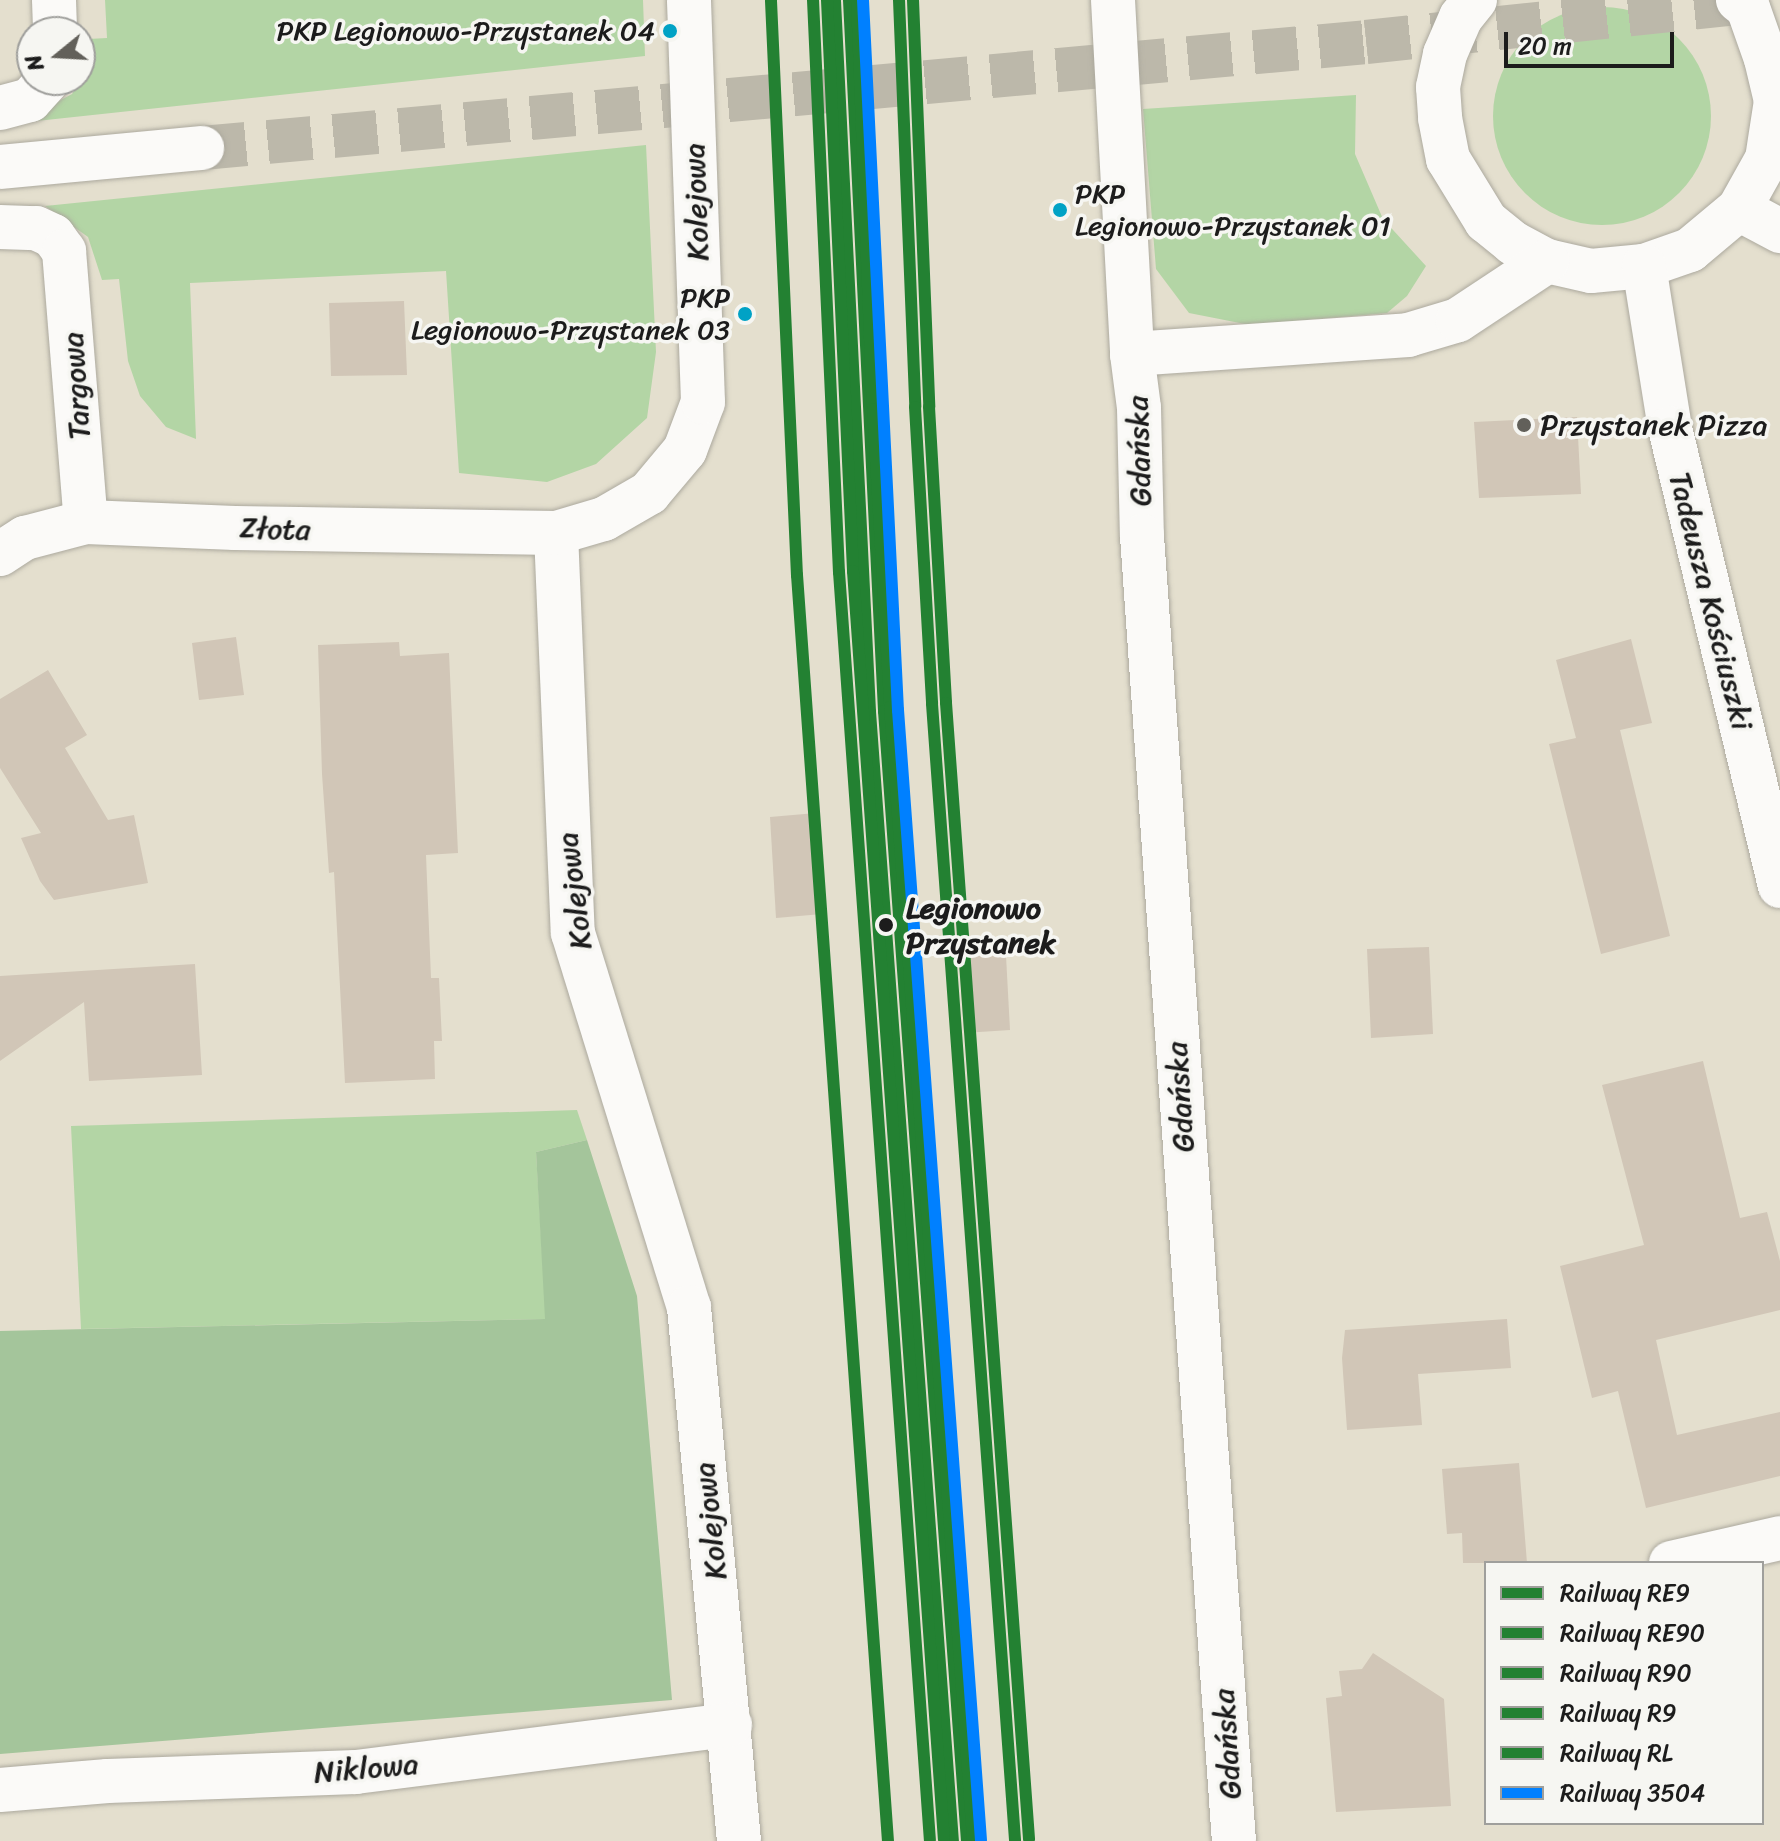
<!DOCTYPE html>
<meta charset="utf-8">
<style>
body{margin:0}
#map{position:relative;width:1780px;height:1841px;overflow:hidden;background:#e4dfce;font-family:Sriracha,sans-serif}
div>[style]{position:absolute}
.green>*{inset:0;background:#b3d5a5}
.round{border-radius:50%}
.forest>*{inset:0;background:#a4c59b}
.building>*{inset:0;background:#d1c6b7}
.minor-tunnel>*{height:44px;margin-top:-22px;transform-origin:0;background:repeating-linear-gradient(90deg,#bcb8aa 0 44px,transparent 0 66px)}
.roads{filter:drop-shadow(0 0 2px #aca99e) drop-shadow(0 0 2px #aca99e)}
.minor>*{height:44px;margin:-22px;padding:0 22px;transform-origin:22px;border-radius:22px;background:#fbfaf8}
.rail-1>*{height:12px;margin:-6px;padding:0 6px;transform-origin:6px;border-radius:6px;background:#238132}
.rail-2>*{height:12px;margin:-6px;padding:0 6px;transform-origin:6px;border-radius:6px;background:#238132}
.rail-3>*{height:12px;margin:-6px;padding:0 6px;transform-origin:6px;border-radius:6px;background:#238132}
.rail-4>*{height:12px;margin:-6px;padding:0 6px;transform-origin:6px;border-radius:6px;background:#238132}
.rail-5>*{height:12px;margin:-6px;padding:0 6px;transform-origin:6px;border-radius:6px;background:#238132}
.rail-6>*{height:12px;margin:-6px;padding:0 6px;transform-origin:6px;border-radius:6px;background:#0080ff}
.dots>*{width:22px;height:22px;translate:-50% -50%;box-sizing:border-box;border:4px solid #f6f6f2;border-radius:50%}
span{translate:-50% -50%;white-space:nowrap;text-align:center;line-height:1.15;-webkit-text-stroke:7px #f6f6f2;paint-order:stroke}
.bus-label{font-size:28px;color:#1c1c1c}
.right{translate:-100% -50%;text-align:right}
.left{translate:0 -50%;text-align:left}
.street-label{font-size:30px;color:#1c1c1c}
.poi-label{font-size:30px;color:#1c1c1c}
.stop-label{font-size:30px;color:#1c1c1c;font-weight:700}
.legend{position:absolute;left:1484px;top:1561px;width:280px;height:264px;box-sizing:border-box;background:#f6f6f2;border:2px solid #9f9f9c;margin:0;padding:10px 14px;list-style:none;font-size:24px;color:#1c1c1c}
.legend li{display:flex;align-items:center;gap:16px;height:40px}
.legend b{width:40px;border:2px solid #9f9f9c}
.north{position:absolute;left:16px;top:16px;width:80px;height:80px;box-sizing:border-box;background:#f6f6f2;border:2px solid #9f9f9c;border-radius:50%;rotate:252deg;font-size:22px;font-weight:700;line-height:32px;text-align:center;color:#1c1c1c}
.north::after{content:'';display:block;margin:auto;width:28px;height:36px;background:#62605a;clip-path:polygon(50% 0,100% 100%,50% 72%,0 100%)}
.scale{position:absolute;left:1504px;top:32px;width:170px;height:36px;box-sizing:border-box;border:4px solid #1c1c1c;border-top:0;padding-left:10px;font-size:24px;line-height:28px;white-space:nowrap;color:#1c1c1c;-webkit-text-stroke:6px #f6f6f2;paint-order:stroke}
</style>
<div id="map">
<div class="green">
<i style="clip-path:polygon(105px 0,643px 0,645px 56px,18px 123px,72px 94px,85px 73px,88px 39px,107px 38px)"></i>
<i class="round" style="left:1493px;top:7px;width:218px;height:218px"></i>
<i style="clip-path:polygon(1356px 95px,1355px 154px,1383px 219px,1426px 266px,1407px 296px,1387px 313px,1250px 325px,1189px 313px,1156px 269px,1143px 109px)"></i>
<i style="clip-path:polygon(646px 145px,656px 352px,647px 418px,596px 464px,547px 482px,459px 473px,446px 271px,190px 283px,196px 439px,166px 427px,140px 396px,128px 361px,119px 279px,102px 280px,88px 237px,45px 206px)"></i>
<i style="clip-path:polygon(577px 1110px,587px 1140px,536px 1152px,546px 1319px,81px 1329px,71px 1126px)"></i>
</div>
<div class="forest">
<i style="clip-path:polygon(587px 1140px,637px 1296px,672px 1700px,0 1754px,0 1331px,545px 1319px,536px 1152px)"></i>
</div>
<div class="building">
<i style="clip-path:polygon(404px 301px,407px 375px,331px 376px,329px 303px)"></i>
<i style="clip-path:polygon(1577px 417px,1581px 494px,1479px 498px,1474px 422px)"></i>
<i style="clip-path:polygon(236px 637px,244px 695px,199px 700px,192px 643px)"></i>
<i style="clip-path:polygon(1631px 639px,1652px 723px,1620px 730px,1670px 936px,1601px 954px,1549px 744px,1576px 738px,1556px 660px)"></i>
<i style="clip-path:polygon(399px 642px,400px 656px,449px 653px,458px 853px,426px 855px,431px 978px,439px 978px,442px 1041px,434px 1041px,435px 1079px,345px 1083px,334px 872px,329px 873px,322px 774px,318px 645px)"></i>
<i style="clip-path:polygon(48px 670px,87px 735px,65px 748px,108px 820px,134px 815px,148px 883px,54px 900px,40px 881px,21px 838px,41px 833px,0 768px,0 699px)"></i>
<i style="clip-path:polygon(816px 813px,822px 914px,776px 918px,770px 817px)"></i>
<i style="clip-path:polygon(1005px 937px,1010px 1030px,964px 1033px,958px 941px)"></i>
<i style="clip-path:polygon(1429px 947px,1433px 1034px,1371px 1038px,1367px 949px)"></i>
<i style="clip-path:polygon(195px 964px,202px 1075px,89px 1081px,84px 1002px,0 1061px,0 976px)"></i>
<i style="clip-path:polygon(1703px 1061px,1740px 1218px,1767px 1212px,1780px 1261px,1780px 1310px,1656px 1340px,1677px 1435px,1780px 1412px,1780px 1476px,1646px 1508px,1618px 1391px,1592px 1398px,1560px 1266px,1644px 1245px,1602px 1085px)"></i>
<i style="clip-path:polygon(1507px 1319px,1511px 1368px,1418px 1374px,1422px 1425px,1347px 1430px,1342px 1358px,1345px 1330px)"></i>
<i style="clip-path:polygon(1519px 1463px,1527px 1563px,1463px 1563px,1462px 1533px,1447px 1534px,1442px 1469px)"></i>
<i style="clip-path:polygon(1373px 1653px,1444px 1699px,1451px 1806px,1336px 1812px,1326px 1698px,1342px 1696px,1339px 1671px,1362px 1669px)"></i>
</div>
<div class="minor-tunnel">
<i style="left:202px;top:148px;width:1169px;rotate:-5.2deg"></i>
<i style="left:1366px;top:42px;width:399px;rotate:-6deg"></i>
</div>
<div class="roads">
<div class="minor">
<i style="left:54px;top:0;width:32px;rotate:88deg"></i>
<i style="left:1113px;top:0;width:355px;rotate:86.9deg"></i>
<i style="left:1132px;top:354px;width:54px;rotate:82.6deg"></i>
<i style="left:1139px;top:408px;width:128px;rotate:88.7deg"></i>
<i style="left:1142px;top:536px;width:1308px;rotate:85.97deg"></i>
<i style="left:1475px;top:0;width:22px;rotate:129deg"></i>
<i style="left:1461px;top:17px;width:40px;rotate:113.4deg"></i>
<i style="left:1445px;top:54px;width:34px;rotate:102deg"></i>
<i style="left:1438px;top:87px;width:31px;rotate:86deg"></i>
<i style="left:1440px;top:118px;width:42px;rotate:79deg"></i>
<i style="left:1448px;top:159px;width:73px;rotate:58.5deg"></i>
<i style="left:1486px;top:221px;width:35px;rotate:39deg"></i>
<i style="left:1513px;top:243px;width:38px;rotate:28deg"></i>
<i style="left:1547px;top:261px;width:45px;rotate:12.8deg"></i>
<i style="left:1591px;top:271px;width:53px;rotate:-5.4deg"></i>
<i style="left:1644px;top:266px;width:49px;rotate:-19.2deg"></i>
<i style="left:1690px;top:250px;width:64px;rotate:-39.9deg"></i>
<i style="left:1739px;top:209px;width:57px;rotate:-60.8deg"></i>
<i style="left:1767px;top:159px;width:59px;rotate:-81.2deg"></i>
<i style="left:1776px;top:101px;width:43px;rotate:-103.4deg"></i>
<i style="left:1766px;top:59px;width:54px;rotate:-109.4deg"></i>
<i style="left:1748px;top:8px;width:13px;rotate:-141deg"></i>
<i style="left:0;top:108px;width:31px;rotate:-15deg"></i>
<i style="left:30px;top:100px;width:27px;rotate:-48deg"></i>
<i style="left:0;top:167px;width:203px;rotate:-5.4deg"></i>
<i style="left:1739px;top:209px;width:47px;rotate:28.2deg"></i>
<i style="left:0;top:227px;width:36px;rotate:2deg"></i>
<i style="left:36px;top:228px;width:19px;rotate:25deg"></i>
<i style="left:53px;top:236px;width:19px;rotate:54deg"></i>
<i style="left:64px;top:251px;width:272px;rotate:85.4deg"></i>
<i style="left:1644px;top:266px;width:164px;rotate:80.9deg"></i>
<i style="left:1670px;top:428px;width:471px;rotate:76.5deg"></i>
<i style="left:1132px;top:354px;width:277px;rotate:-3.9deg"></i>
<i style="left:1408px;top:335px;width:52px;rotate:-16.7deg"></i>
<i style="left:1458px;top:320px;width:107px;rotate:-33.5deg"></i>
<i style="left:556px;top:533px;width:400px;rotate:87.6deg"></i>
<i style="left:573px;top:933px;width:392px;rotate:72.8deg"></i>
<i style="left:689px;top:1307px;width:536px;rotate:84.65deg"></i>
<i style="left:0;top:554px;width:30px;rotate:-33deg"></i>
<i style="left:25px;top:538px;width:63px;rotate:-14.7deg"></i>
<i style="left:86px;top:522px;width:149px;rotate:2.3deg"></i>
<i style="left:235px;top:528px;width:321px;rotate:0.9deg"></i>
<i style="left:556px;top:533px;width:50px;rotate:-16.3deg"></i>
<i style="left:604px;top:519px;width:52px;rotate:-30deg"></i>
<i style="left:649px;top:493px;width:56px;rotate:-50.1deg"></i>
<i style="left:685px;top:450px;width:51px;rotate:-69.4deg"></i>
<i style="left:703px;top:402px;width:402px;rotate:-92deg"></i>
<i style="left:1671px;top:1563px;width:112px;rotate:-12.9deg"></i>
<i style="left:0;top:1790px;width:108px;rotate:-4.8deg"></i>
<i style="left:108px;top:1781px;width:248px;rotate:-2.1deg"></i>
<i style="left:356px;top:1772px;width:377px;rotate:-7.2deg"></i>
</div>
</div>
<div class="rail-1">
<i style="left:849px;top:0;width:712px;rotate:87.18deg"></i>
<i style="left:884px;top:711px;width:1133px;rotate:85.8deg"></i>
</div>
<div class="rail-2">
<i style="left:835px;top:1px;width:712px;rotate:87.18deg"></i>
<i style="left:870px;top:712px;width:1132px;rotate:85.8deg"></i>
</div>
<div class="rail-3">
<i style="left:813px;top:0;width:573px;rotate:87.4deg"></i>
<i style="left:839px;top:572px;width:1271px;rotate:85.9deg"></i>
<i style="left:899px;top:0;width:407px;rotate:87.7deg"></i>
<i style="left:915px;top:407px;width:297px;rotate:86.7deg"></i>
<i style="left:932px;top:704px;width:1139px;rotate:85.82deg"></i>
</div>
<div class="rail-4">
<i style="left:771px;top:1px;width:575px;rotate:87.41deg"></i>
<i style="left:797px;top:575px;width:1269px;rotate:85.89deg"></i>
<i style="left:857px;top:1px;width:408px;rotate:87.8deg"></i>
<i style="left:873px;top:409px;width:298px;rotate:86.7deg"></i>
<i style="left:890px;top:707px;width:1137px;rotate:85.81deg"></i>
</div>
<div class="rail-5">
<i style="left:827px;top:0;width:572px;rotate:87.39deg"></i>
<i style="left:853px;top:571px;width:1271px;rotate:85.9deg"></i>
<i style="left:913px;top:0;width:407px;rotate:87.7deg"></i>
<i style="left:929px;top:407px;width:296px;rotate:86.7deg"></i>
<i style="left:946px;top:703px;width:1139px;rotate:85.82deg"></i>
</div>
<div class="rail-6">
<i style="left:863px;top:0;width:711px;rotate:87.18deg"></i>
<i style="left:898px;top:710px;width:1133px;rotate:85.8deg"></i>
</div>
<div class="dots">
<i style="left:670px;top:31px;background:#01a2c5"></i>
<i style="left:1060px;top:210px;background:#01a2c5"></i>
<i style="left:745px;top:314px;background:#01a2c5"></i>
<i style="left:1524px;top:425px;background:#62605a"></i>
<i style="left:886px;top:925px;background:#1c1c1c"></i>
</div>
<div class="bus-label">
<span class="right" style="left:655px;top:31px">PKP Legionowo-Przystanek 04</span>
<span class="left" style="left:1075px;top:210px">PKP<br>Legionowo-Przystanek 01</span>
<span class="right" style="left:730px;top:314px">PKP<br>Legionowo-Przystanek 03</span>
</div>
<div class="street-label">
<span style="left:696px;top:202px;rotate:-92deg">Kolejowa</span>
<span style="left:76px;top:386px;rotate:-94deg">Targowa</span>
<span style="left:1139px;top:451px;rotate:-92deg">Gdańska</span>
<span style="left:275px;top:529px;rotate:1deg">Złota</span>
<span style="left:1711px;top:601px;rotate:76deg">Tadeusza Kościuszki</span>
<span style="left:574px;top:891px;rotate:-97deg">Kolejowa</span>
<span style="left:1180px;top:1097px;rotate:-94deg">Gdańska</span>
<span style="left:710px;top:1521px;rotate:-96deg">Kolejowa</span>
<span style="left:1227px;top:1744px;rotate:-94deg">Gdańska</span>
<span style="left:366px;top:1768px;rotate:-5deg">Niklowa</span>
</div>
<div class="poi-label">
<span class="left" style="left:1540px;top:425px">Przystanek Pizza</span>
</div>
<div class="stop-label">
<span class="left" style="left:906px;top:925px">Legionowo<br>Przystanek</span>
</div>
<ul class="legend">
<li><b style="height:10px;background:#238132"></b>Railway RE9</li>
<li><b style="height:10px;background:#238132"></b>Railway RE90</li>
<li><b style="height:10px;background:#238132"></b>Railway R90</li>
<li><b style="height:10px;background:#238132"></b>Railway R9</li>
<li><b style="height:10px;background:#238132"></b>Railway RL</li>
<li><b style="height:10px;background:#0080ff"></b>Railway 3504</li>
</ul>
<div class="north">N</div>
<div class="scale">20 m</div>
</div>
